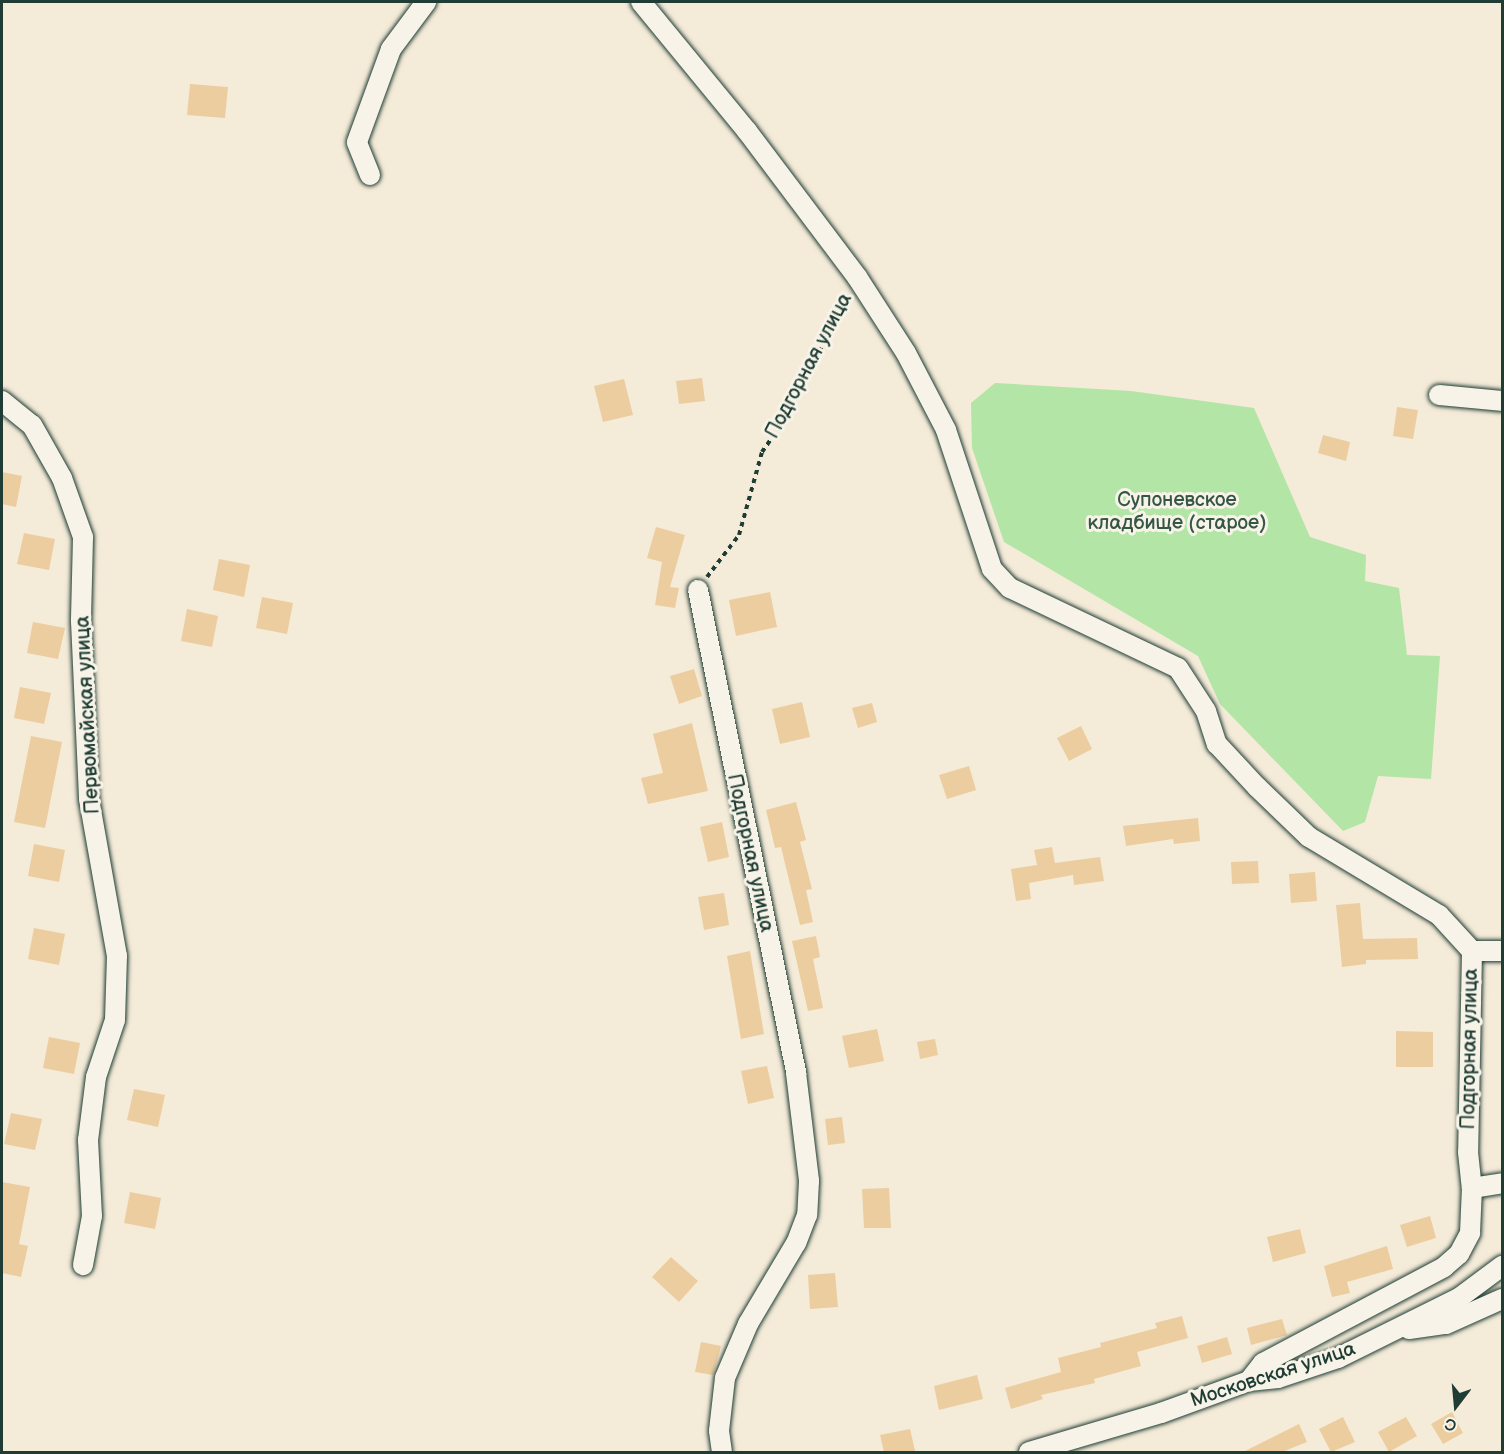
<!DOCTYPE html>
<meta charset="utf-8">
<style>
body{margin:0}
#map{position:relative;width:1504px;height:1454px;overflow:hidden;background:#f5ebd9;font-family:"Balsamiq Sans",sans-serif}
div>[style]{position:absolute}
.green>*{inset:0;background:#b2e5a6}
.building>*{inset:0;background:#eccd9f}
.path>*{height:4px;margin-top:-2px;transform-origin:0;background:repeating-linear-gradient(90deg,#1f3d34 0 4.5px,transparent 0 9px)}
.roads{filter:drop-shadow(0 0 2px #1f3d34) drop-shadow(0 0 2px #1f3d34)}
.minor>*{height:20px;margin:-10px;padding:0 10px;transform-origin:10px;border-radius:10px;background:#f7f3e8}
span{translate:-50% -50%;white-space:nowrap;text-align:center;line-height:1.15;-webkit-text-stroke:6px #f7f3e8;paint-order:stroke}
.street-label{font-size:20px;color:#1f3d34}
.park-label{font-size:20px;color:#355645}
.frame{position:absolute;inset:0;border:3px solid #1f3d34;pointer-events:none}
.north{position:absolute;left:1426px;top:1376px;width:60px;height:60px;-webkit-text-stroke:4px #f7f3e8;paint-order:stroke;rotate:196deg;font-size:16px;font-weight:700;line-height:24px;text-align:center;color:#1f3d34}
.north::after{content:'';display:block;margin:auto;width:21px;height:27px;background:#1f3d34;clip-path:polygon(50% 0,100% 100%,50% 72%,0 100%)}
</style>
<div id="map">
<div class="green">
<i style="clip-path:polygon(995px 383px,1131px 391px,1254px 408px,1310px 537px,1366px 555px,1365px 581px,1399px 588px,1407px 655px,1440px 656px,1431px 779px,1378px 776px,1365px 822px,1343px 831px,1220px 704px,1198px 656px,1004px 542px,972px 448px,971px 403px)"></i>
</div>
<div class="building">
<i style="clip-path:polygon(190px 84px,228px 87px,225px 118px,187px 115px)"></i>
<i style="clip-path:polygon(702px 378px,705px 401px,679px 404px,676px 381px)"></i>
<i style="clip-path:polygon(624px 379px,633px 415px,603px 422px,594px 386px)"></i>
<i style="clip-path:polygon(1397px 407px,1418px 410px,1413px 439px,1393px 436px)"></i>
<i style="clip-path:polygon(1323px 435px,1350px 442px,1346px 461px,1318px 453px)"></i>
<i style="clip-path:polygon(2px 472px,22px 476px,16px 507px,2px 504px)"></i>
<i style="clip-path:polygon(656px 527px,685px 535px,670px 587px,679px 588px,675px 608px,655px 605px,662px 562px,647px 558px)"></i>
<i style="clip-path:polygon(24px 533px,55px 539px,49px 570px,17px 564px)"></i>
<i style="clip-path:polygon(219px 559px,250px 565px,244px 597px,213px 590px)"></i>
<i style="clip-path:polygon(770px 592px,777px 627px,736px 636px,729px 600px)"></i>
<i style="clip-path:polygon(262px 597px,293px 603px,287px 634px,256px 628px)"></i>
<i style="clip-path:polygon(187px 609px,218px 616px,212px 647px,181px 641px)"></i>
<i style="clip-path:polygon(33px 622px,65px 628px,58px 659px,27px 653px)"></i>
<i style="clip-path:polygon(694px 669px,702px 696px,679px 704px,670px 676px)"></i>
<i style="clip-path:polygon(20px 687px,51px 693px,44px 724px,14px 718px)"></i>
<i style="clip-path:polygon(802px 702px,810px 737px,780px 744px,772px 709px)"></i>
<i style="clip-path:polygon(872px 703px,877px 722px,858px 728px,852px 708px)"></i>
<i style="clip-path:polygon(692px 723px,708px 791px,648px 804px,641px 778px,663px 773px,653px 734px)"></i>
<i style="clip-path:polygon(1081px 726px,1092px 749px,1069px 761px,1057px 738px)"></i>
<i style="clip-path:polygon(31px 736px,62px 742px,45px 828px,14px 822px)"></i>
<i style="clip-path:polygon(969px 766px,976px 790px,947px 799px,939px 775px)"></i>
<i style="clip-path:polygon(796px 802px,806px 840px,800px 842px,812px 889px,806px 890px,813px 922px,800px 925px,781px 847px,775px 848px,766px 810px)"></i>
<i style="clip-path:polygon(1198px 818px,1200px 841px,1174px 844px,1173px 839px,1126px 846px,1123px 826px)"></i>
<i style="clip-path:polygon(722px 822px,729px 857px,708px 862px,700px 827px)"></i>
<i style="clip-path:polygon(34px 844px,65px 850px,59px 882px,28px 876px)"></i>
<i style="clip-path:polygon(1052px 847px,1055px 863px,1100px 857px,1104px 881px,1074px 885px,1073px 875px,1029px 883px,1031px 899px,1016px 901px,1011px 869px,1037px 865px,1034px 850px)"></i>
<i style="clip-path:polygon(1258px 861px,1259px 883px,1232px 884px,1231px 862px)"></i>
<i style="clip-path:polygon(1315px 872px,1317px 901px,1291px 903px,1289px 874px)"></i>
<i style="clip-path:polygon(724px 893px,729px 925px,704px 930px,698px 897px)"></i>
<i style="clip-path:polygon(1360px 903px,1363px 939px,1417px 938px,1418px 959px,1366px 960px,1366px 964px,1342px 967px,1336px 905px)"></i>
<i style="clip-path:polygon(34px 928px,65px 934px,59px 965px,28px 959px)"></i>
<i style="clip-path:polygon(816px 936px,820px 957px,813px 959px,823px 1008px,808px 1011px,792px 941px)"></i>
<i style="clip-path:polygon(750px 951px,764px 1034px,741px 1039px,727px 956px)"></i>
<i style="clip-path:polygon(877px 1029px,884px 1061px,849px 1068px,842px 1036px)"></i>
<i style="clip-path:polygon(1396px 1031px,1433px 1032px,1433px 1067px,1396px 1067px)"></i>
<i style="clip-path:polygon(49px 1037px,80px 1043px,74px 1074px,43px 1068px)"></i>
<i style="clip-path:polygon(935px 1039px,938px 1055px,920px 1059px,917px 1042px)"></i>
<i style="clip-path:polygon(767px 1066px,774px 1098px,748px 1104px,741px 1071px)"></i>
<i style="clip-path:polygon(134px 1089px,165px 1095px,158px 1127px,127px 1120px)"></i>
<i style="clip-path:polygon(11px 1113px,42px 1119px,35px 1150px,4px 1144px)"></i>
<i style="clip-path:polygon(842px 1117px,845px 1143px,828px 1145px,825px 1119px)"></i>
<i style="clip-path:polygon(2px 1182px,30px 1187px,19px 1244px,28px 1246px,21px 1277px,2px 1273px)"></i>
<i style="clip-path:polygon(889px 1188px,891px 1228px,864px 1228px,862px 1189px)"></i>
<i style="clip-path:polygon(130px 1192px,161px 1198px,155px 1229px,124px 1223px)"></i>
<i style="clip-path:polygon(1430px 1216px,1436px 1238px,1407px 1247px,1400px 1225px)"></i>
<i style="clip-path:polygon(1300px 1229px,1306px 1253px,1273px 1262px,1267px 1237px)"></i>
<i style="clip-path:polygon(1387px 1246px,1393px 1269px,1347px 1282px,1350px 1293px,1332px 1297px,1324px 1266px)"></i>
<i style="clip-path:polygon(671px 1257px,698px 1281px,679px 1302px,652px 1277px)"></i>
<i style="clip-path:polygon(835px 1273px,838px 1307px,810px 1309px,808px 1275px)"></i>
<i style="clip-path:polygon(1182px 1316px,1188px 1338px,1137px 1352px,1141px 1366px,1094px 1379px,1095px 1383px,1041px 1395px,1043px 1399px,1011px 1409px,1005px 1388px,1061px 1372px,1058px 1358px,1101px 1347px,1100px 1343px,1157px 1328px,1155px 1323px)"></i>
<i style="clip-path:polygon(1282px 1319px,1287px 1335px,1251px 1345px,1247px 1328px)"></i>
<i style="clip-path:polygon(1227px 1337px,1232px 1354px,1202px 1363px,1197px 1346px)"></i>
<i style="clip-path:polygon(701px 1342px,721px 1346px,713px 1375px,695px 1372px)"></i>
<i style="clip-path:polygon(977px 1375px,983px 1399px,939px 1410px,934px 1386px)"></i>
<i style="clip-path:polygon(1452px 1412px,1463px 1433px,1443px 1444px,1431px 1424px)"></i>
<i style="clip-path:polygon(1343px 1417px,1355px 1442px,1331px 1452px,1319px 1429px)"></i>
<i style="clip-path:polygon(1406px 1417px,1417px 1436px,1389px 1452px,1378px 1432px)"></i>
<i style="clip-path:polygon(1299px 1424px,1307px 1442px,1282px 1452px,1243px 1452px)"></i>
<i style="clip-path:polygon(910px 1429px,915px 1451px,884px 1452px,880px 1435px)"></i>
</div>
<div class="path">
<i style="left:707px;top:577px;width:53px;rotate:-52.7deg"></i>
<i style="left:739px;top:535px;width:86px;rotate:-74.5deg"></i>
<i style="left:762px;top:452px;width:44px;rotate:-55.2deg"></i>
<i style="left:787px;top:416px;width:134px;rotate:-63.4deg"></i>
</div>
<div class="roads">
<div class="minor">
<i style="left:641px;top:2px;width:167px;rotate:50.6deg"></i>
<i style="left:747px;top:131px;width:183px;rotate:53deg"></i>
<i style="left:857px;top:277px;width:90px;rotate:57.2deg"></i>
<i style="left:906px;top:353px;width:87px;rotate:62.5deg"></i>
<i style="left:946px;top:430px;width:146px;rotate:71.7deg"></i>
<i style="left:992px;top:569px;width:26px;rotate:47deg"></i>
<i style="left:1010px;top:588px;width:186px;rotate:25.5deg"></i>
<i style="left:1178px;top:668px;width:51px;rotate:56.9deg"></i>
<i style="left:1206px;top:711px;width:35px;rotate:72deg"></i>
<i style="left:1217px;top:744px;width:59px;rotate:47.1deg"></i>
<i style="left:1257px;top:787px;width:72px;rotate:43.9deg"></i>
<i style="left:1309px;top:837px;width:152px;rotate:31deg"></i>
<i style="left:1439px;top:915px;width:49px;rotate:47.5deg"></i>
<i style="left:1472px;top:951px;width:201px;rotate:91.1deg"></i>
<i style="left:1468px;top:1152px;width:36px;rotate:84deg"></i>
<i style="left:370px;top:175px;width:35px;rotate:-112deg"></i>
<i style="left:357px;top:142px;width:99px;rotate:-69.9deg"></i>
<i style="left:391px;top:49px;width:59px;rotate:-53.3deg"></i>
<i style="left:1439px;top:395px;width:63px;rotate:5.4deg"></i>
<i style="left:2px;top:401px;width:38px;rotate:39deg"></i>
<i style="left:32px;top:425px;width:61px;rotate:60.5deg"></i>
<i style="left:62px;top:478px;width:63px;rotate:70.4deg"></i>
<i style="left:83px;top:537px;width:84px;rotate:91.4deg"></i>
<i style="left:81px;top:621px;width:178px;rotate:87.4deg"></i>
<i style="left:89px;top:799px;width:159px;rotate:79.9deg"></i>
<i style="left:117px;top:956px;width:64px;rotate:91.8deg"></i>
<i style="left:115px;top:1020px;width:60px;rotate:108.4deg"></i>
<i style="left:96px;top:1077px;width:64px;rotate:97.2deg"></i>
<i style="left:88px;top:1140px;width:76px;rotate:87deg"></i>
<i style="left:92px;top:1216px;width:50px;rotate:100.4deg"></i>
<i style="left:698px;top:590px;width:493px;rotate:78.5deg"></i>
<i style="left:796px;top:1073px;width:109px;rotate:83.1deg"></i>
<i style="left:809px;top:1181px;width:34px;rotate:93deg"></i>
<i style="left:807px;top:1215px;width:30px;rotate:111deg"></i>
<i style="left:796px;top:1243px;width:94px;rotate:120.7deg"></i>
<i style="left:748px;top:1324px;width:59px;rotate:113.1deg"></i>
<i style="left:725px;top:1378px;width:53px;rotate:96.5deg"></i>
<i style="left:719px;top:1431px;width:21px;rotate:82deg"></i>
<i style="left:1472px;top:951px;width:30px"></i>
<i style="left:1409px;top:1329px;width:37px;rotate:-8deg"></i>
<i style="left:1446px;top:1324px;width:61px;rotate:-24.1deg"></i>
<i style="left:1249px;top:1381px;width:23px;rotate:-52deg"></i>
<i style="left:1263px;top:1363px;width:205px;rotate:-27.9deg"></i>
<i style="left:1444px;top:1267px;width:20px;rotate:-41deg"></i>
<i style="left:1459px;top:1254px;width:24px;rotate:-62deg"></i>
<i style="left:1470px;top:1233px;width:45px;rotate:-87.5deg"></i>
<i style="left:1472px;top:1188px;width:30px;rotate:-9deg"></i>
<i style="left:1029px;top:1452px;width:138px;rotate:-16.5deg"></i>
<i style="left:1161px;top:1413px;width:94px;rotate:-20deg"></i>
<i style="left:1249px;top:1381px;width:29px;rotate:-6deg"></i>
<i style="left:1278px;top:1378px;width:63px;rotate:-18.4deg"></i>
<i style="left:1338px;top:1358px;width:135px;rotate:-26.4deg"></i>
<i style="left:1459px;top:1298px;width:54px;rotate:-36.7deg"></i>
</div>
</div>
<div class="street-label">
<span style="left:809px;top:366px;rotate:-62deg">Подгорная улица</span>
<span style="left:88px;top:715px;rotate:-93deg">Первомайская улица</span>
<span style="left:750px;top:853px;rotate:78deg">Подгорная улица</span>
<span style="left:1470px;top:1049px;rotate:-89deg">Подгорная улица</span>
<span style="left:1273px;top:1375px;rotate:-18deg">Московская улица</span>
</div>
<div class="park-label">
<span style="left:1177px;top:512px">Супоневское<br>кладбище (старое)</span>
</div>
<div class="frame"></div>
<div class="north">С</div>
</div>
